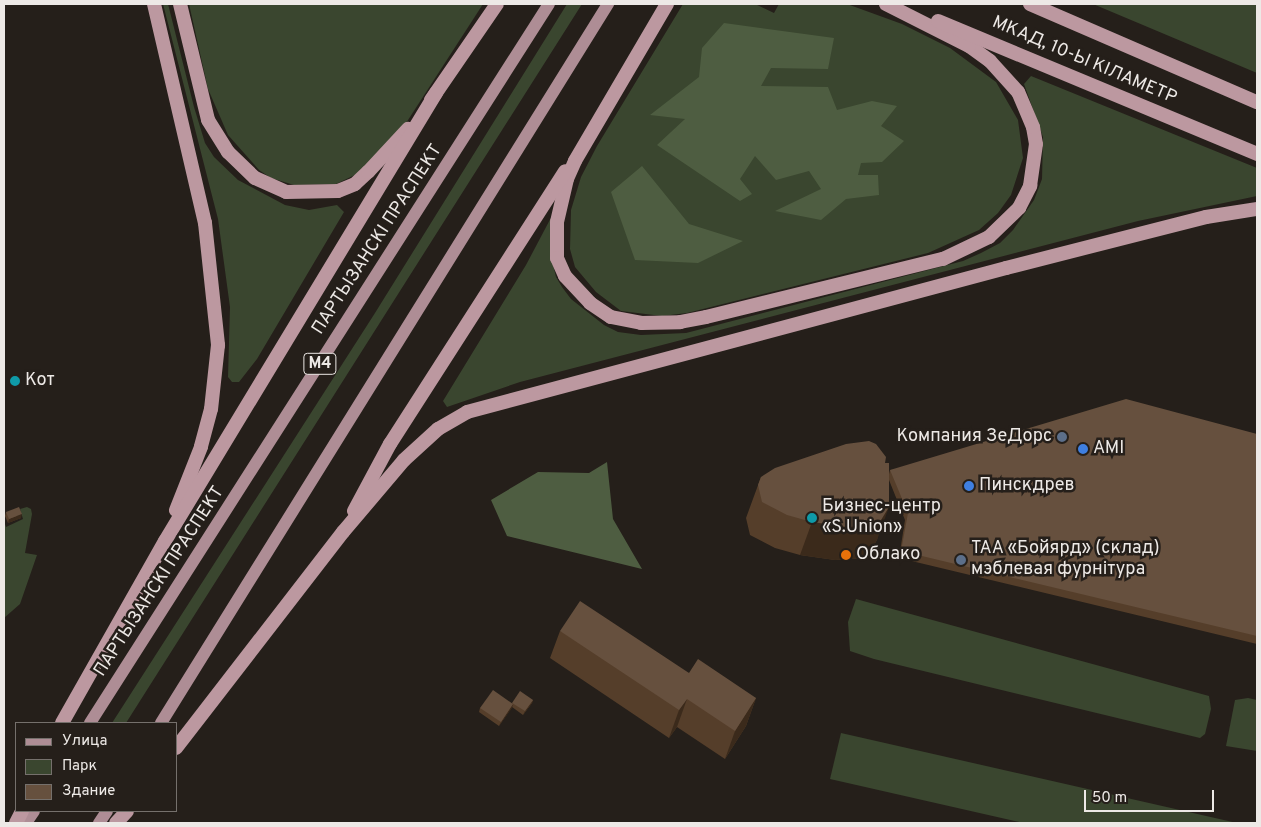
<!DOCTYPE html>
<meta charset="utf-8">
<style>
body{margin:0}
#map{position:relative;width:1261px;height:827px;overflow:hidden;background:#251f1a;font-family:Overpass,sans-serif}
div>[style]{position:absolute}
.green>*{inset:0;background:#3a462f}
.forest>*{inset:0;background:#4e5d41}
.primary>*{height:12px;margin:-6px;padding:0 6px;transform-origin:6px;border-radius:6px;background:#ae8d95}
.trunk>*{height:14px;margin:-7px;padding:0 7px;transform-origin:7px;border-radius:7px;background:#bc98a0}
.wall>*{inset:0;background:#553e2a}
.shaded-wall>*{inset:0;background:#3b2a1b}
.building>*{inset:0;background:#66503e}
.dots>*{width:14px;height:14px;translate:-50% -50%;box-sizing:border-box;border:2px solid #251f1a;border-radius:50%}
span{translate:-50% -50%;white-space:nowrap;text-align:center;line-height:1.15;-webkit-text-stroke:5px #251f1a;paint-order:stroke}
.shield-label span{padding:1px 4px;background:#251f1a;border:1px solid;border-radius:4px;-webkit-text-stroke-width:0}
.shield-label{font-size:16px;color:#ede9e6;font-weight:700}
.street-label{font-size:18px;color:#ede9e6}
.poi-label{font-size:18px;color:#ede9e6}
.left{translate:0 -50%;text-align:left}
.right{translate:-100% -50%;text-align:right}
.frame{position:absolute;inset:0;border:5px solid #ede9e6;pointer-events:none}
.legend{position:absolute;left:15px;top:722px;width:162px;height:90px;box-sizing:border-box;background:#251f1a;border:1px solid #75706c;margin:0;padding:6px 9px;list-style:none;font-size:15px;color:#ede9e6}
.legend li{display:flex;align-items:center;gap:10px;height:25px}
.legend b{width:25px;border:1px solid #75706c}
.scale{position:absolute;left:1084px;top:790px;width:130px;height:22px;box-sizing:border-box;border:2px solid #ede9e6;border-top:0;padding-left:6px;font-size:15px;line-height:18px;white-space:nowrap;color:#ede9e6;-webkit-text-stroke:4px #251f1a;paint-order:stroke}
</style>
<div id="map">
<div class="green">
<i style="clip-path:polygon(163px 4px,168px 4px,194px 107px,205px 143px,214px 157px,238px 180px,285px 205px,309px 210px,337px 205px,344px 212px,257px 359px,239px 382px,232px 382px,228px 377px,230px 307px,218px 219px)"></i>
<i style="clip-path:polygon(189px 4px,483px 4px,399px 134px,359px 173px,336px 184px,294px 185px,271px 178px,259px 170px,228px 135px,208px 89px)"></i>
<i style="clip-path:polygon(567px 4px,582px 4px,126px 723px,112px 723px,375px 313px)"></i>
<i style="clip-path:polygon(683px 4px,755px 4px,774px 13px,779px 4px,847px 4px,902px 24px,950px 48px,996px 82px,1018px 120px,1023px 158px,1011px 195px,998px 213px,979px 230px,928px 253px,687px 313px,662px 316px,621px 311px,596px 292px,575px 267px,570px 249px,571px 210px,581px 177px,597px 146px)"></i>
<i style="clip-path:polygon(1093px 4px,1257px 4px,1257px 73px)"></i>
<i style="clip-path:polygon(1031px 76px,1257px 168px,1257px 196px,1138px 221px,520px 382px,447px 407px,443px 401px,526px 265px,554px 212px,550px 252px,556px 277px,562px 287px,571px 299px,604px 325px,618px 332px,641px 335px,686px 333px,963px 261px,981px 253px,1000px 243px,1013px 230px,1034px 200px,1042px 179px,1043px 137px,1024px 84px)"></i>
<i style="clip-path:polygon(27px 507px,31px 509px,32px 514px,25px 553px,37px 555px,20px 604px,4px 618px,4px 521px,6px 527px,23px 519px,20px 509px)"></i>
<i style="clip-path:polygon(856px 599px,1209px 696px,1211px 709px,1205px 734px,1200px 738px,874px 659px,850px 651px,848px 622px)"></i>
<i style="clip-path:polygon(1248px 698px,1257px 700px,1257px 751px,1226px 746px,1235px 700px)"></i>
<i style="clip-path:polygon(841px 733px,1237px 823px,1024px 823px,830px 779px)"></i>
</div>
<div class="forest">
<i style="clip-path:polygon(724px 23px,834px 38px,828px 69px,771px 68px,761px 86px,828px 87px,837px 110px,872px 101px,897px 106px,881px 126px,904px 141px,882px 162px,861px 163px,858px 175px,878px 175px,879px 195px,846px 199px,821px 220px,775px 211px,821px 189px,809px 171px,776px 180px,755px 156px,740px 179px,752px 194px,740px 201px,657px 145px,685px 119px,650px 115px,699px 77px,702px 48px)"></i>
<i style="clip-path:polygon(642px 166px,689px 224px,743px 241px,698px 263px,635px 260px,611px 192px)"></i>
<i style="clip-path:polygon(607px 462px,613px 519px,642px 569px,507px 536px,491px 500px,538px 472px,589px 473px)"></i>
</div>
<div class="primary">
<i style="left:90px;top:723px;width:853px;rotate:-57.45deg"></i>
<i style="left:161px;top:723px;width:847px;rotate:-58.13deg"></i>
<i style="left:26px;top:823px;width:14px;rotate:-56deg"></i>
<i style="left:99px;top:823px;width:14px;rotate:-56deg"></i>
</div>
<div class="trunk">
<i style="left:154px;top:4px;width:225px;rotate:76.9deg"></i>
<i style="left:205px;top:223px;width:123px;rotate:83.9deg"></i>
<i style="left:218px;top:345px;width:64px;rotate:96.2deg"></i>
<i style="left:211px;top:409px;width:39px;rotate:105deg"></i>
<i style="left:201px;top:447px;width:68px;rotate:111.6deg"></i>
<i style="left:180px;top:4px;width:119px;rotate:76.4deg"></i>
<i style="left:208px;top:120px;width:38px;rotate:58deg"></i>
<i style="left:228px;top:152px;width:37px;rotate:44deg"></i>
<i style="left:255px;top:178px;width:34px;rotate:24deg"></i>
<i style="left:286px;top:192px;width:52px;rotate:-1.1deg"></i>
<i style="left:338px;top:191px;width:18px;rotate:-22deg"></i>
<i style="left:355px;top:184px;width:18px;rotate:-43deg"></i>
<i style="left:368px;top:172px;width:59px;rotate:-47.1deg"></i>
<i style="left:667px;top:4px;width:182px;rotate:120.4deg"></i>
<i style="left:575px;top:161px;width:20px;rotate:114deg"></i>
<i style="left:567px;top:179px;width:44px;rotate:103.1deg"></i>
<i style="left:557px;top:222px;width:36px;rotate:90deg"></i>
<i style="left:557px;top:258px;width:20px;rotate:66deg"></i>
<i style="left:565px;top:276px;width:37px;rotate:47deg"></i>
<i style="left:590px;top:303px;width:25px;rotate:34deg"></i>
<i style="left:611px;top:317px;width:31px;rotate:11deg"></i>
<i style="left:641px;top:323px;width:39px;rotate:-1deg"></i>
<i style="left:680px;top:322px;width:26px;rotate:-11deg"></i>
<i style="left:706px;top:317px;width:244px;rotate:-13.8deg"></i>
<i style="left:943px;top:259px;width:51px;rotate:-25.6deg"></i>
<i style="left:989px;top:237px;width:42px;rotate:-44deg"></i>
<i style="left:1019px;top:208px;width:25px;rotate:-63deg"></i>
<i style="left:1030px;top:186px;width:42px;rotate:-81.9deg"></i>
<i style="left:1036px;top:144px;width:17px;rotate:-100deg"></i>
<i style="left:1033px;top:127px;width:38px;rotate:-113deg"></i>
<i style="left:1018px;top:92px;width:42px;rotate:-132.1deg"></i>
<i style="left:990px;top:61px;width:26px;rotate:-144deg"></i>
<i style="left:969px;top:46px;width:93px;rotate:-153.2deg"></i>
<i style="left:1030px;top:4px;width:247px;rotate:23.4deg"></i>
<i style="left:938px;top:21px;width:346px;rotate:22.6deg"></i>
<i style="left:431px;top:100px;width:116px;rotate:-55.5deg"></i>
<i style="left:354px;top:511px;width:76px;rotate:-61.8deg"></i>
<i style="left:390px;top:444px;width:324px;rotate:-57.3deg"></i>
<i style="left:62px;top:723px;width:209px;rotate:-60.5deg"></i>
<i style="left:165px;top:541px;width:524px;rotate:-58.83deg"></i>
<i style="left:176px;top:748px;width:273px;rotate:-52.3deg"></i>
<i style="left:343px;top:532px;width:94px;rotate:-49.7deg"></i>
<i style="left:404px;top:460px;width:46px;rotate:-42.4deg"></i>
<i style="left:438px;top:429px;width:34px;rotate:-30deg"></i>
<i style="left:467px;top:412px;width:558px;rotate:-14.96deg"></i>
<i style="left:1006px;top:268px;width:206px;rotate:-14.3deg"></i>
<i style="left:1206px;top:217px;width:52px;rotate:-8.9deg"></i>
<i style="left:16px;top:823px;width:13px;rotate:-63deg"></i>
<i style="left:116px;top:823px;width:16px;rotate:-47deg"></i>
</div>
<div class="wall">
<i style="clip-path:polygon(1257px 434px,1257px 644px,899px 558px,905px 520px,889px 480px,877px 540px,866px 558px,835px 560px,800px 555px,775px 548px,750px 535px,746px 518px,761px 477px,885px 463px,889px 474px,890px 470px)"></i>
<i style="clip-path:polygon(6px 512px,21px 518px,8px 523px,5px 516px)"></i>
<i style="clip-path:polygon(560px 631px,689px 673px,756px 698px,746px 726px,725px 759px,677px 727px,669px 738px,550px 658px)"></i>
<i style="clip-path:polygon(533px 700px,532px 703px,523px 715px,512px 707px,499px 726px,479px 712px,480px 708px)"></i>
</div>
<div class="shaded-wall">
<i style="clip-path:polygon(889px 507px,877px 540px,866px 558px,835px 560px,800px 555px,812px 522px)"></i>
<i style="clip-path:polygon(22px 514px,21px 518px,8px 523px,9px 519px)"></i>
<i style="clip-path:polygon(756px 698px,746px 726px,725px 759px,735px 731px)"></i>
<i style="clip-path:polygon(687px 699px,677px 727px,669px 738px,679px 710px)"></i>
<i style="clip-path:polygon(533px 700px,532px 703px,523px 715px,525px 711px)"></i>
<i style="clip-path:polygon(513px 704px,512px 708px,499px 726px,501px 722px)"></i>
</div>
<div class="building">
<i style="clip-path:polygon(1126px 399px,1257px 434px,1257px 636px,901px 551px,908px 513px,890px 470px)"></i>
<i style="clip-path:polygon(869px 441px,876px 444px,886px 457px,885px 463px,889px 463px,889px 507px,878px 525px,847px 527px,812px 522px,787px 515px,762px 502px,758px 485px,761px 477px,775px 468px,846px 444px)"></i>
<i style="clip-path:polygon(19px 507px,22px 514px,9px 519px,6px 512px)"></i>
<i style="clip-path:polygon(580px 601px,689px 673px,698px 659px,756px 698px,735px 731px,687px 699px,679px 710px,560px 631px)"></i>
<i style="clip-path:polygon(493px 690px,513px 704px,501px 722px,480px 708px)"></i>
<i style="clip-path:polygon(520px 691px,533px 700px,525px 711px,512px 703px)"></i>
</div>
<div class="dots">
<i style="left:15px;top:381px;background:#0f9aa8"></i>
<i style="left:1062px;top:437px;background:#5c6f8a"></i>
<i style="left:1083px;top:449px;background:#3f7fe0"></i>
<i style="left:969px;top:486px;background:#3f7fe0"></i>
<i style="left:812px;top:518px;background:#0f9aa8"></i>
<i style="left:846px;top:555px;background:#e8710a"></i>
<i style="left:961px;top:560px;background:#5c6f8a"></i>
</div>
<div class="shield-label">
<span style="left:320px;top:364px">М4</span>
</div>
<div class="street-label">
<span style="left:1084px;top:61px;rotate:23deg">МКАД, 10-Ы КІЛАМЕТР</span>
<span style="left:378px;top:240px;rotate:-57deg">ПАРТЫЗАНСКІ ПРАСПЕКТ</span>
<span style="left:160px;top:582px;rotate:-57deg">ПАРТЫЗАНСКІ ПРАСПЕКТ</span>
</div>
<div class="poi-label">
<span class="left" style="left:25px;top:381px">Кот</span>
<span class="right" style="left:1052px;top:437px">Компания ЗеДорс</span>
<span class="left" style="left:1093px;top:449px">AMI</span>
<span class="left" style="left:979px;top:486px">Пинскдрев</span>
<span class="left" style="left:822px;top:518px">Бизнес-центр<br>«S.Union»</span>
<span class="left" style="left:971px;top:560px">ТАА «Бойярд» (склад)<br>мэблевая фурнітура</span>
<span class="left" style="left:856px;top:555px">Облако</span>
</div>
<div class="frame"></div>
<ul class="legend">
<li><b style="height:6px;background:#ae8d95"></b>Улица</li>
<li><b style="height:14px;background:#3a462f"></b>Парк</li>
<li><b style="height:14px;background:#66503e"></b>Здание</li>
</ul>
<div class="scale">50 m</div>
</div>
